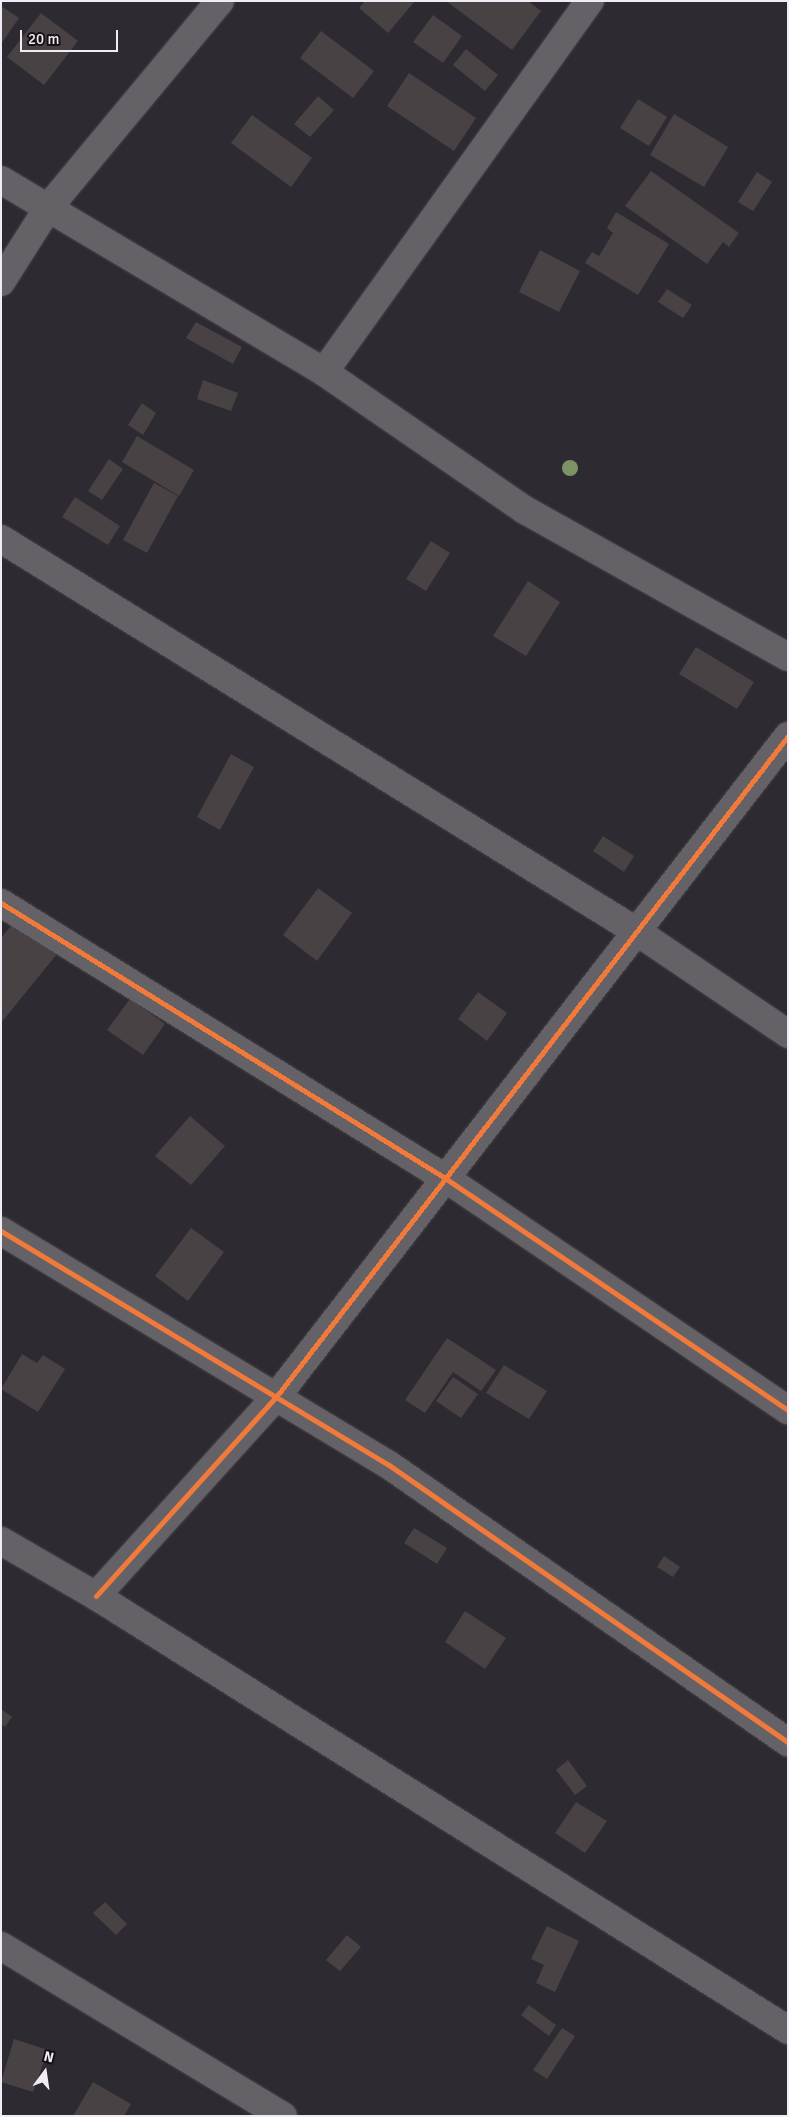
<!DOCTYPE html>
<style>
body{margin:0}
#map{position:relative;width:789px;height:2117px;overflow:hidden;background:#2e2a31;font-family:Signika,sans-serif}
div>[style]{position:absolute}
.building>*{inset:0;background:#484245}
.roads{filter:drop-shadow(0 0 1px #4a474d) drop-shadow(0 0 1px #4a474d)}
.minor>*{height:28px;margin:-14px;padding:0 14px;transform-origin:14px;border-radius:14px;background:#646167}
.cycleway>*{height:5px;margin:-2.5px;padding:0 2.5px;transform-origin:2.5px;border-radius:2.5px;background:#f17a3a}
.trees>*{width:16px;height:16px;margin:-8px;border-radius:50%;background:#7a9467}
span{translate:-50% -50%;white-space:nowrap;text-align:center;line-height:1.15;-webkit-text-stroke:4.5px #151117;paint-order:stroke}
.frame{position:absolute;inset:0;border:2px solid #f0ebf4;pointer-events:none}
.north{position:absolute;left:20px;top:2047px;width:50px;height:50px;-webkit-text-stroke:4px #151117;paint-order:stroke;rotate:14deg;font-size:14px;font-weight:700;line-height:20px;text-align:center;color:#f0ebf4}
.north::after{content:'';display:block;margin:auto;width:18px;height:22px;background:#f0ebf4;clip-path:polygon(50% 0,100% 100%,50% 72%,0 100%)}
.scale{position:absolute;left:20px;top:30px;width:98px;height:22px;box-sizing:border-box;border:2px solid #f0ebf4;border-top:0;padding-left:6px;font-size:15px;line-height:18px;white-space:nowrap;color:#f0ebf4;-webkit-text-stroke:4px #151117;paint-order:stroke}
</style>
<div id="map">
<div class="building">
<i style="clip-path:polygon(365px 1px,415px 1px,388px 33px,359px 8px)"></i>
<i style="clip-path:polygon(446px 1px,528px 1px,541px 11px,512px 50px)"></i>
<i style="clip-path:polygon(1px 6px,19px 18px,1px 44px)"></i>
<i style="clip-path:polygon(41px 13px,78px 41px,44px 85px,7px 57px)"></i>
<i style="clip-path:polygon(433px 15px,462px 36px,443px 63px,413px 42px)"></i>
<i style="clip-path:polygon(321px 31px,374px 71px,353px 98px,300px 58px)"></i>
<i style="clip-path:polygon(466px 49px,498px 75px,485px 91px,453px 65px)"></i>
<i style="clip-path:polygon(409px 73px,476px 118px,454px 151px,387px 106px)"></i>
<i style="clip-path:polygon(318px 96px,334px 110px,310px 137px,294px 124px)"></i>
<i style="clip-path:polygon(638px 99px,667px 117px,649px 146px,620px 128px)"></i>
<i style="clip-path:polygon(674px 114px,728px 147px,704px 187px,650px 155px)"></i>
<i style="clip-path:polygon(252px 115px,312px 158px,291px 187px,231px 143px)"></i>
<i style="clip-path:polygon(651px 171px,739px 233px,729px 247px,723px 242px,707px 264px,625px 206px)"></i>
<i style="clip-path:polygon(757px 172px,772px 182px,753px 211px,738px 202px)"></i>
<i style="clip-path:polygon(616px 212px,669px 244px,638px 295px,585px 263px,592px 252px,599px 256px,613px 233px,607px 228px)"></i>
<i style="clip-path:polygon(540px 250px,580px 271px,559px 312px,519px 292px)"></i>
<i style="clip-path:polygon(667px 289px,692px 305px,683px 318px,658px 302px)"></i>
<i style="clip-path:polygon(196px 322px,242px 347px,233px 364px,186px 338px)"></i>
<i style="clip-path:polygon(203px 380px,238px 393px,231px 411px,197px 399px)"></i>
<i style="clip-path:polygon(142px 403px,156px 413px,143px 435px,128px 425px)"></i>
<i style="clip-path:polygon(137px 436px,194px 470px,179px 496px,122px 462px)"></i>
<i style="clip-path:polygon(109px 459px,123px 469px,102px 500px,88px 491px)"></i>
<i style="clip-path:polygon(154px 483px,178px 496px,147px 553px,123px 540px)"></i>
<i style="clip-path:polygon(75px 497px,120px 526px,108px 545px,62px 517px)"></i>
<i style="clip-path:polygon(431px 541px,450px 553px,426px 591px,406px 579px)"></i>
<i style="clip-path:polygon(528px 581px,560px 602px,526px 656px,493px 636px)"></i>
<i style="clip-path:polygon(696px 647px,754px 682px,737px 709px,679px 674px)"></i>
<i style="clip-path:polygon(231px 754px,254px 767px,220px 830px,197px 817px)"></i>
<i style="clip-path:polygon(603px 836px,634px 856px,624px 872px,593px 851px)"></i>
<i style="clip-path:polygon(318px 888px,352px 913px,317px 961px,283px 935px)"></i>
<i style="clip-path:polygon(19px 916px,61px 949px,1px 1023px,1px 938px)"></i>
<i style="clip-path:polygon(478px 992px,507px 1013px,487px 1041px,458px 1019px)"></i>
<i style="clip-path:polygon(130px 999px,165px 1024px,143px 1055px,107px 1030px)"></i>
<i style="clip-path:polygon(190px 1116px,225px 1146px,191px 1185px,155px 1156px)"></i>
<i style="clip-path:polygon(191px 1228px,224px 1252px,188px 1301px,155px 1276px)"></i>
<i style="clip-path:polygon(447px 1338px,496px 1370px,481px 1391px,453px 1372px,425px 1413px,405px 1400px)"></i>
<i style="clip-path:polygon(22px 1354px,37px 1363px,43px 1355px,65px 1369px,38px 1412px,1px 1389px)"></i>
<i style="clip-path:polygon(504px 1365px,547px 1391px,529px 1419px,486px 1393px)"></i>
<i style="clip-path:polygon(453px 1377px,478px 1394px,461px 1418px,436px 1401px)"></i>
<i style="clip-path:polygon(414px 1528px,447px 1548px,437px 1564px,404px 1543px)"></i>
<i style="clip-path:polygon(664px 1556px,680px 1567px,673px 1577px,657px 1567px)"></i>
<i style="clip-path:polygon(465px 1611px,506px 1638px,485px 1669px,445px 1642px)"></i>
<i style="clip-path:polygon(1px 1709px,12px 1717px,5px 1727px,1px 1724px)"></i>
<i style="clip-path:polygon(568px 1760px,587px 1786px,575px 1795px,556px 1770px)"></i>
<i style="clip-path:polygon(576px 1802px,607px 1821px,585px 1853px,555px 1833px)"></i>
<i style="clip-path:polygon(105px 1902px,127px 1924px,116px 1935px,93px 1913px)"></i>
<i style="clip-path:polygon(547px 1926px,579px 1941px,555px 1992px,536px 1983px,544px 1965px,531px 1959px)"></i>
<i style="clip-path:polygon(347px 1935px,361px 1947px,340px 1971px,326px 1960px)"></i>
<i style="clip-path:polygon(529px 2005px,556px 2025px,549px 2036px,521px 2015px)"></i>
<i style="clip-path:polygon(562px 2028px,575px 2036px,547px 2079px,533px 2070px)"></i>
<i style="clip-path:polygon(14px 2039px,48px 2050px,33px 2092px,1px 2082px)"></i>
<i style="clip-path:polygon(93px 2082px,131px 2104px,124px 2116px,73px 2116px)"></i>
</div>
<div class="roads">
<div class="minor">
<i style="left:1px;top:180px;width:376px;rotate:30.7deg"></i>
<i style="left:324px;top:372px;width:244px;rotate:34.5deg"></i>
<i style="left:525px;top:510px;width:301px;rotate:29.2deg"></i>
<i style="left:1px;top:282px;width:88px;rotate:-57.6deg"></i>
<i style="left:48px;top:208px;width:269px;rotate:-50.3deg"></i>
<i style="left:324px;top:372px;width:457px;rotate:-54.4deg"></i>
<i style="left:1px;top:539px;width:746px;rotate:31.69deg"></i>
<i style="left:636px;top:931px;width:184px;rotate:34.1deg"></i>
<i style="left:1px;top:903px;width:522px;rotate:31.77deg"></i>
<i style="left:445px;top:1178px;width:414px;rotate:34.1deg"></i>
<i style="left:1px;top:1231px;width:453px;rotate:31.1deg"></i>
<i style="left:389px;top:1465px;width:486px;rotate:34.8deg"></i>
<i style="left:1px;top:1541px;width:110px;rotate:30.1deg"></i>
<i style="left:96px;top:1596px;width:817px;rotate:32.09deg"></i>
<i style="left:96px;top:1596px;width:268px;rotate:-47.9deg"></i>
<i style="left:276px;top:1397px;width:836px;rotate:-52.24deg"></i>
<i style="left:1px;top:1946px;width:329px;rotate:31.1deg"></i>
</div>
</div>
<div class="cycleway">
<i style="left:1px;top:903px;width:522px;rotate:31.77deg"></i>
<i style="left:445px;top:1178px;width:414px;rotate:34.1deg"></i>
<i style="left:1px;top:1231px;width:453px;rotate:31.1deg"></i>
<i style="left:389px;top:1465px;width:486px;rotate:34.8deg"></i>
<i style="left:96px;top:1596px;width:268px;rotate:-47.9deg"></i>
<i style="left:276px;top:1397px;width:836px;rotate:-52.24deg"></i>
</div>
<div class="trees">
<i style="left:570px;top:468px"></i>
</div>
<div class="frame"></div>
<div class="north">N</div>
<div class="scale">20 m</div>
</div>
